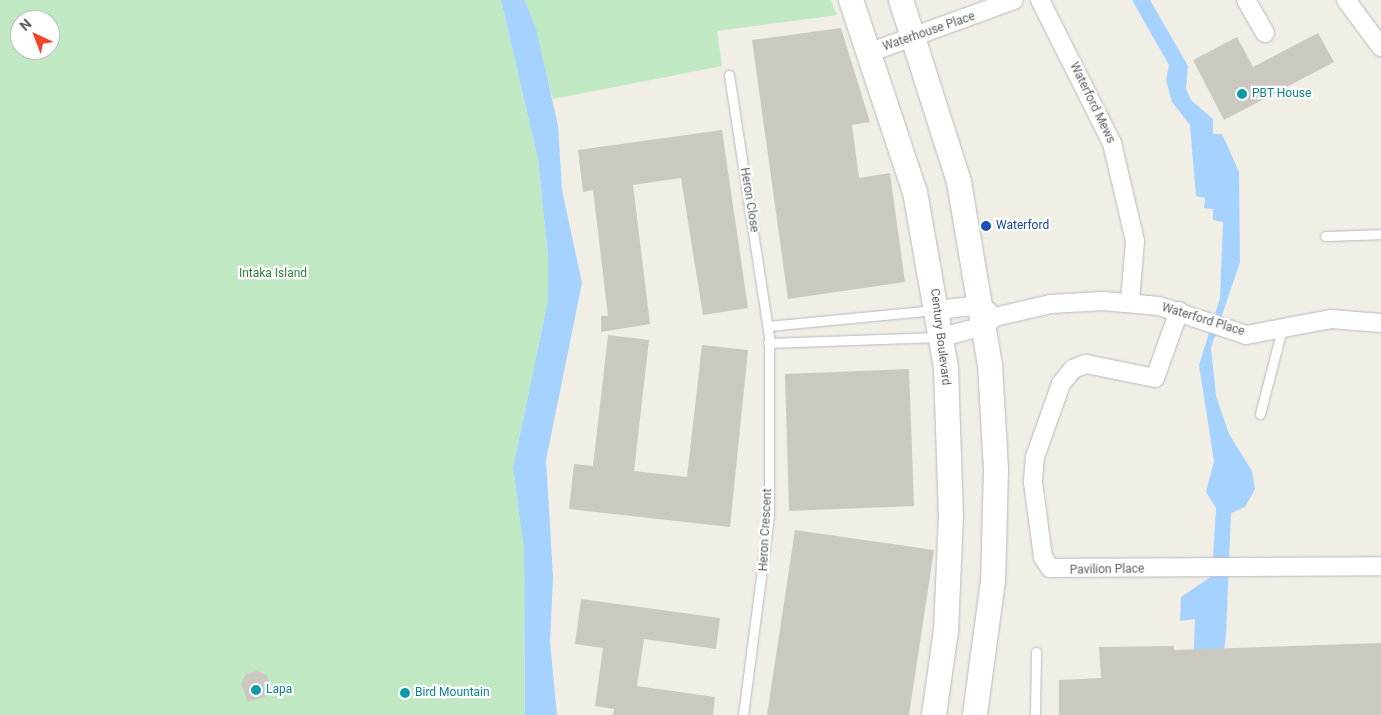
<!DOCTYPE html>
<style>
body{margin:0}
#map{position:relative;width:1381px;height:715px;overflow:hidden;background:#f0eee5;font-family:Roboto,sans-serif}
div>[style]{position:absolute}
.green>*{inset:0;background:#c0e8c3}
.water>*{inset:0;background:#a5d2ff}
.building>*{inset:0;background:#cbc8c2}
.roads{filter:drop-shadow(0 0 1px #b7babf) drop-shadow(0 0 1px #b7babf)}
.lane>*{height:9px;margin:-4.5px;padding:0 4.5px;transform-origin:4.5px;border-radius:4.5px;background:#fff}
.street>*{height:18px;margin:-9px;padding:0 9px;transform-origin:9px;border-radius:9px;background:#fff}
.secondary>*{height:24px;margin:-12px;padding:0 12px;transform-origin:12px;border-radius:12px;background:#fff}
.dots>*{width:14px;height:14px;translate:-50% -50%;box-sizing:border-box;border:2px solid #fff;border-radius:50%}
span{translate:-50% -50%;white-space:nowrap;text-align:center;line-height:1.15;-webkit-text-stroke:4.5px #fff;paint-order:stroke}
.street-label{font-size:12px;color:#5c6066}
.culture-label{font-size:12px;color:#0d838f}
.left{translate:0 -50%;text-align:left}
.transit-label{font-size:12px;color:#164399}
.park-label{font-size:12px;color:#308239}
.north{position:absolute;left:10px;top:10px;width:50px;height:50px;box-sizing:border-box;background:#fff;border:1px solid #bebfc2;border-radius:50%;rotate:317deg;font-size:14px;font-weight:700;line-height:20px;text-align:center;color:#5c6066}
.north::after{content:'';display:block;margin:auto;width:18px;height:22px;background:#f24528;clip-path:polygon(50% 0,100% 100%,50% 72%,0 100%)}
</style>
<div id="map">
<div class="green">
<i style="clip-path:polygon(evenodd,0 0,501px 0,538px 159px,548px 256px,548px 300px,513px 468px,524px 550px,525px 715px,0 715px,0 0,20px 20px,50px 20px,50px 50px,20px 50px,20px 20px)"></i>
<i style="clip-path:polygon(525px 0,831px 0,837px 15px,717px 31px,722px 66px,553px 99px)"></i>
</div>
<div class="water">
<i style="clip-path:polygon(501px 0,525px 0,536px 29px,558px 125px,562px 190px,582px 283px,546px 460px,553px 577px,550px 642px,557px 715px,525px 715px,524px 550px,513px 468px,548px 300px,548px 256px,538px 159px)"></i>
<i style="clip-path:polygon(1132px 0,1150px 0,1188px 66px,1186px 89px,1191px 100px,1213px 119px,1213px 134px,1222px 134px,1239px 172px,1240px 262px,1211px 348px,1216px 396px,1229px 434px,1252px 471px,1255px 489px,1245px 507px,1231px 513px,1226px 635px,1215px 715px,1191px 715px,1195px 619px,1180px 621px,1181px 597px,1212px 576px,1216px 508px,1206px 492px,1214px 461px,1199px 365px,1220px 298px,1223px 222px,1213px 220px,1213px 209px,1204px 208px,1205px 198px,1196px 196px,1190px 125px,1172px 102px,1166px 80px,1169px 65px)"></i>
</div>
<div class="building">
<i style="clip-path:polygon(841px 28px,870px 122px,852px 125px,859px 178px,890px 173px,905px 282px,788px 299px,752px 40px)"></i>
<i style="clip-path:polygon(1318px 33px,1334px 62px,1224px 120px,1193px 60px,1237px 37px,1253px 67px)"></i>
<i style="clip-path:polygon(722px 130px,748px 308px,703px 315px,681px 178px,633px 185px,650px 324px,601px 332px,601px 316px,608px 316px,593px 190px,583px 192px,578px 150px)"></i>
<i style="clip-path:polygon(608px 335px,649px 340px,634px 471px,687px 477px,702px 345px,748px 350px,730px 527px,569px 509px,574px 464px,593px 466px)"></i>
<i style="clip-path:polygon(909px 369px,914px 506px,789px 511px,785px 374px)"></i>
<i style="clip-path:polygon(795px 530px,934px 550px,909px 715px,767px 715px)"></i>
<i style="clip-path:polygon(581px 599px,720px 618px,716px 649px,644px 639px,637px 686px,715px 697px,713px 715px,613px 715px,614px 709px,595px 706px,603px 648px,575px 644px)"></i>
<i style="clip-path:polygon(1381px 643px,1381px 715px,1059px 715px,1059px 680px,1101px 678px,1099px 647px,1174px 646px,1174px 650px)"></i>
<i style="clip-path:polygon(257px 671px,267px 675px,271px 686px,267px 696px,248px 702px,241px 684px,246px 674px)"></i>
</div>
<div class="roads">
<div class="lane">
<i style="left:729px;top:75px;width:264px;rotate:81.3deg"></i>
<i style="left:769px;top:336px;width:179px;rotate:90deg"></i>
<i style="left:769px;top:515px;width:202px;rotate:97.4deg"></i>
<i style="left:1325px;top:236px;width:56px;rotate:-2deg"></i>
<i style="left:768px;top:326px;width:168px;rotate:-5.5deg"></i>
<i style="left:768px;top:343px;width:171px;rotate:-2deg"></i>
<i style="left:1260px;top:414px;width:88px;rotate:-75.5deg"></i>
<i style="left:1035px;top:715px;width:63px;rotate:-89.1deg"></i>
</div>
<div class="street">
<i style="left:1040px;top:0;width:160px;rotate:63.3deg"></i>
<i style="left:1112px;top:143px;width:101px;rotate:76.8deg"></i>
<i style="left:1135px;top:241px;width:59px;rotate:94.8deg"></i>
<i style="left:1246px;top:0;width:38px;rotate:60deg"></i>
<i style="left:1346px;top:0;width:59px;rotate:53.3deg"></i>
<i style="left:871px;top:52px;width:152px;rotate:-20deg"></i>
<i style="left:938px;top:310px;width:43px;rotate:-6.6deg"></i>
<i style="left:981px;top:305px;width:11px;rotate:41deg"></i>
<i style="left:1179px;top:311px;width:71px;rotate:109.7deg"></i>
<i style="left:1155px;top:378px;width:70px;rotate:-168.5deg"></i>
<i style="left:1086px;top:364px;width:14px;rotate:159deg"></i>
<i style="left:1073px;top:369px;width:19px;rotate:129deg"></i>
<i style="left:1061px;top:384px;width:77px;rotate:109.6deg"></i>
<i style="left:1035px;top:457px;width:25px;rotate:95deg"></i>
<i style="left:1033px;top:482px;width:76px;rotate:82.4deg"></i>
<i style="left:1043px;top:557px;width:13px;rotate:58deg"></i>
<i style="left:1050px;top:568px;width:331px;rotate:-0.3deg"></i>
<i style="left:942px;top:337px;width:43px;rotate:-14.7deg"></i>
<i style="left:984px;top:326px;width:14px;rotate:-39deg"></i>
<i style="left:995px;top:317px;width:57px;rotate:-13.1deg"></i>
<i style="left:1051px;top:304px;width:52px;rotate:-3.3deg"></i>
<i style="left:1103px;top:301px;width:56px;rotate:5.1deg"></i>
<i style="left:1159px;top:306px;width:92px;rotate:18.4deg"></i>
<i style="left:1246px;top:335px;width:86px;rotate:-10.7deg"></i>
<i style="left:1331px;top:319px;width:50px;rotate:4.6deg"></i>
</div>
<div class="secondary">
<i style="left:851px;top:0;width:202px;rotate:71.6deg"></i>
<i style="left:915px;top:192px;width:179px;rotate:80deg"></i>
<i style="left:946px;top:368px;width:148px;rotate:88.1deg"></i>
<i style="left:951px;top:516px;width:114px;rotate:92.5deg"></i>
<i style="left:946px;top:630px;width:86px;rotate:98deg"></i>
<i style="left:901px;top:0;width:191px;rotate:72.3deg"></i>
<i style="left:959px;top:182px;width:186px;rotate:80.4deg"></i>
<i style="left:990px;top:365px;width:104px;rotate:86.7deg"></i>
<i style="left:996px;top:469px;width:112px;rotate:91.5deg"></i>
<i style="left:993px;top:581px;width:135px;rotate:97.7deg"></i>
</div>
</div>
<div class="dots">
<i style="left:1242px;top:94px;background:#0f9aa8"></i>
<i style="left:986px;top:226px;background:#1a4fb4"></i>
<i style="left:256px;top:690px;background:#0f9aa8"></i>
<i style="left:405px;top:693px;background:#0f9aa8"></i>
</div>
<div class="street-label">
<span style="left:929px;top:32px;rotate:-19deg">Waterhouse Place</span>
<span style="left:1092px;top:103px;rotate:64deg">Waterford Mews</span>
<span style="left:749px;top:200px;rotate:81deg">Heron Close</span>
<span style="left:1203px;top:320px;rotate:17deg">Waterford Place</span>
<span style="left:940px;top:337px;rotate:83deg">Century Boulevard</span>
<span style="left:766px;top:530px;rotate:-87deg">Heron Crescent</span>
<span style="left:1107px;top:570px;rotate:-1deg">Pavilion Place</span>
</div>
<div class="culture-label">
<span class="left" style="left:1252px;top:94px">PBT House</span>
<span class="left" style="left:266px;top:690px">Lapa</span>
<span class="left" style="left:415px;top:693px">Bird Mountain</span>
</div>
<div class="transit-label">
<span class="left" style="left:996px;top:226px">Waterford</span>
</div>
<div class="park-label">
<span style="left:273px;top:274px">Intaka Island</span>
</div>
<div class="north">N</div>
</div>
